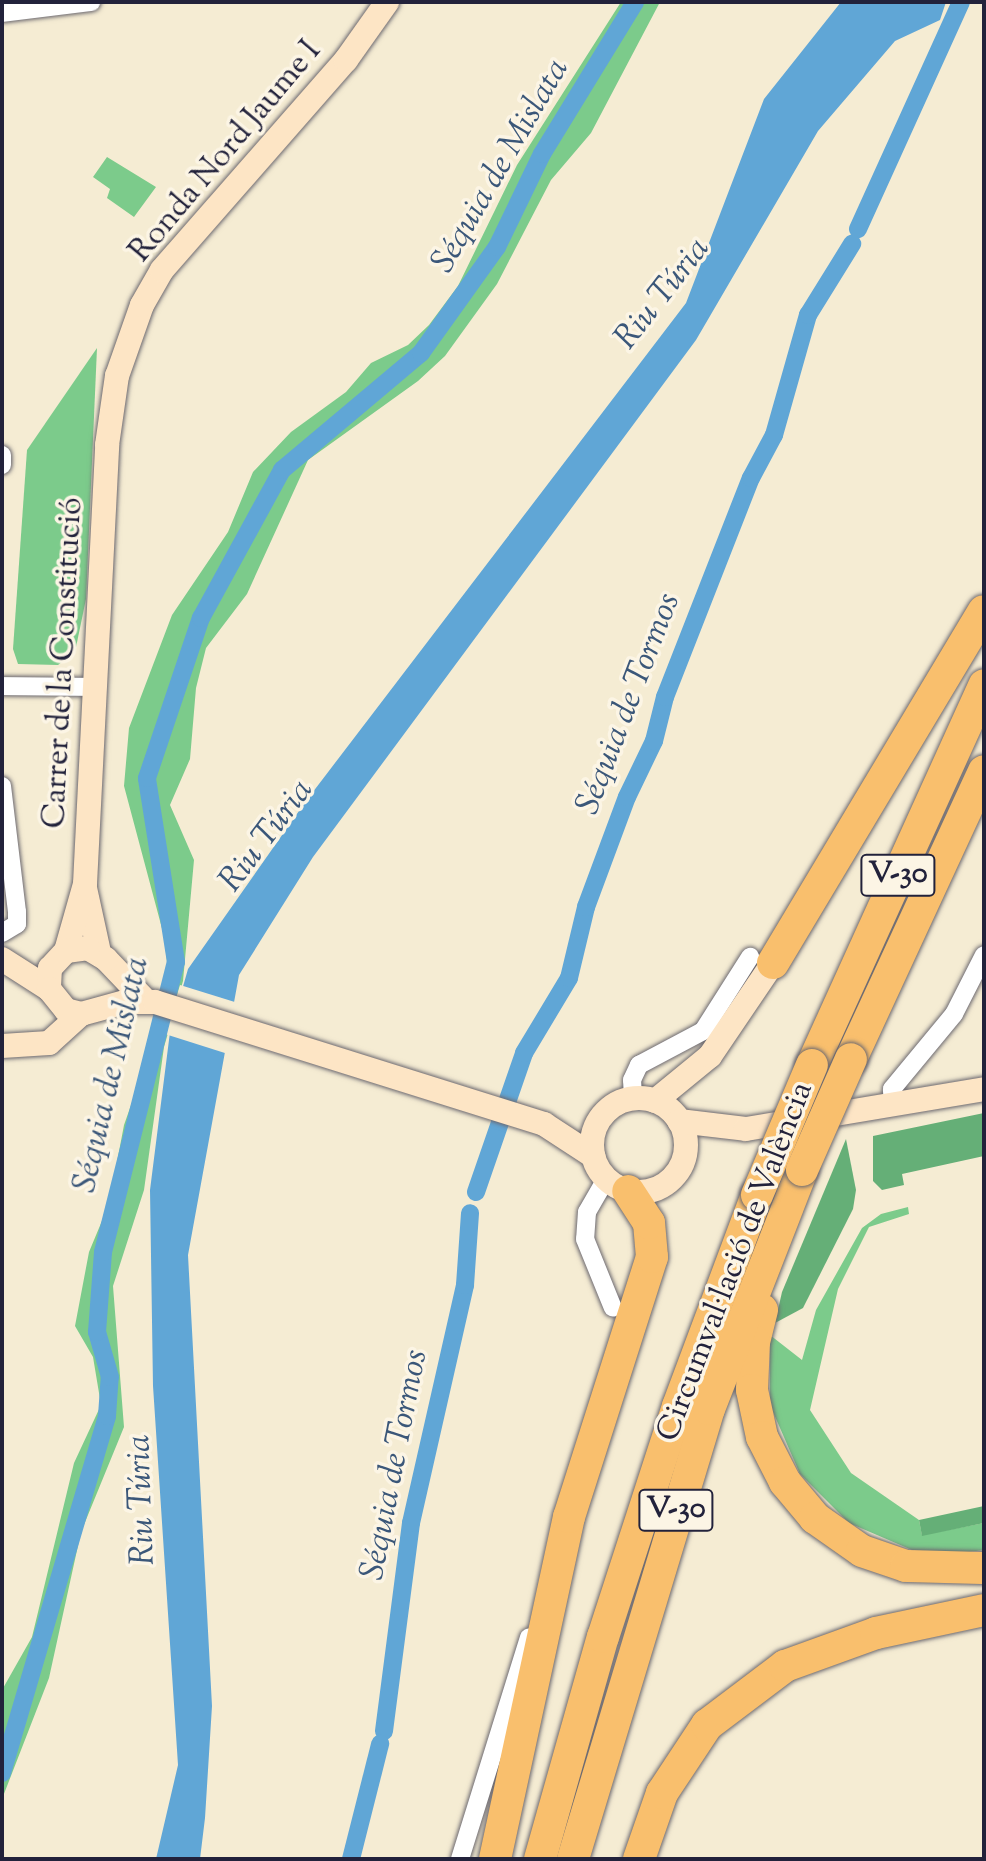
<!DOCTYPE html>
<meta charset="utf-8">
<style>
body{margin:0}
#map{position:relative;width:986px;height:1861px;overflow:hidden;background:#f5ecd3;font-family:"Sorts Mill Goudy",serif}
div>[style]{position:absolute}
.green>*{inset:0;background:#7ccb8b}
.forest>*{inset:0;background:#65af77}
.water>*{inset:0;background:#60a6d6}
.pier>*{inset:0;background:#f5ecd3}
.canal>*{height:18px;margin:-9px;padding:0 9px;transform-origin:9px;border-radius:9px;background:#60a6d6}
.roads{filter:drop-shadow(0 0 2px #6c6970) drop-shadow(0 0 2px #6c6970)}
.street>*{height:18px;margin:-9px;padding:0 9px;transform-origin:9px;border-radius:9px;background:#fff}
.secondary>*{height:24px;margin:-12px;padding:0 12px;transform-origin:12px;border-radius:12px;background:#fde5c5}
.secondary>.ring{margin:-12px;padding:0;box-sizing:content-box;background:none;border:24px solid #fde5c5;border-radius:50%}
.highway>*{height:32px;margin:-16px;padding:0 16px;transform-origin:16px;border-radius:16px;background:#f9bf6d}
.bridges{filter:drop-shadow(0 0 2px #6c6970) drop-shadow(0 0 2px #6c6970)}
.highway-bridge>*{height:32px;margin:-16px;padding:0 16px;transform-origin:16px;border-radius:16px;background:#f9bf6d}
span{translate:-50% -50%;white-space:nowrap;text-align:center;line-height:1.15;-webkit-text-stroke:7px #fcf5e5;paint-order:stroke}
.shield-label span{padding:2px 6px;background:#fcf5e5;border:2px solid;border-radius:6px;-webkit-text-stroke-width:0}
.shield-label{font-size:30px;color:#22223b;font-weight:700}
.street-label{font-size:32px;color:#22223b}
.water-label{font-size:34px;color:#3b5779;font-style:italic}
.frame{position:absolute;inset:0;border:4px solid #22223b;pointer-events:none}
</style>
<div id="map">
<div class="green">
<i style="clip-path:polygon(621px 2px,660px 2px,591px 133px,551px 180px,497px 284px,445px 356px,418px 381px,308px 460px,247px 594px,206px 648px,196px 688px,190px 759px,170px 805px,194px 860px,183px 981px,164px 1047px,144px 1190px,113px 1286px,124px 1427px,81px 1532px,49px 1678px,2px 1799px,2px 1690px,32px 1637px,74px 1463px,101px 1405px,93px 1357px,75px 1326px,89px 1252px,109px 1204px,124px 1125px,155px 1037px,168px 970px,164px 936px,124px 786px,129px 728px,172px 615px,228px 532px,253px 472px,291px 432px,346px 392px,371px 363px,408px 345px,429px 325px,458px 286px,517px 165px)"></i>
<i style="clip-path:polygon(107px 157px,156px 187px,134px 217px,107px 198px,110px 189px,93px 177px)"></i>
<i style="clip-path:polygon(97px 348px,86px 599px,75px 652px,58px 665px,18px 664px,13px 649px,27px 450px)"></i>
<i style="clip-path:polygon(908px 1207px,909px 1214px,869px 1227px,838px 1289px,810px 1410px,851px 1473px,919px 1520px,922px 1535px,984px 1523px,984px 1550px,945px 1555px,912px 1550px,849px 1523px,800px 1474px,770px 1405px,770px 1335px,802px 1360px,816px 1310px,862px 1228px,881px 1214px)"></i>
</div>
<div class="forest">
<i style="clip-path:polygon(984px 1113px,984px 1156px,902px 1174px,904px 1185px,882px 1190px,873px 1181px,873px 1136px)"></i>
<i style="clip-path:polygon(846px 1139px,856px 1190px,853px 1209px,803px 1308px,775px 1323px,782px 1292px)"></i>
<i style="clip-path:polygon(984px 1506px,984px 1523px,922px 1536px,919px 1520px)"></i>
</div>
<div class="water">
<i style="clip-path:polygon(841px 2px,946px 2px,940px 20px,895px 41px,818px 131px,696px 340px,313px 857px,239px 975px,188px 1255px,212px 1706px,205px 1818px,200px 1859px,156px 1859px,178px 1765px,153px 1386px,150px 1190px,170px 1032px,188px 969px,306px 801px,686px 303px,764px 99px)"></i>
</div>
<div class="pier">
<i style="clip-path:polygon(180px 985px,238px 1003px,228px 1054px,165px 1034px)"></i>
</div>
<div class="canal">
<i style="left:858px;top:229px;width:249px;rotate:-65.6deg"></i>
<i style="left:476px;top:1192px;width:147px;rotate:-70.9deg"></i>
<i style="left:524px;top:1053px;width:87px;rotate:-59deg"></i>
<i style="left:569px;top:978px;width:73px;rotate:-76.5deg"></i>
<i style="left:586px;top:907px;width:117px;rotate:-69.6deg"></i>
<i style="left:627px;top:797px;width:62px;rotate:-64.3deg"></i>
<i style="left:654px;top:741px;width:45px;rotate:-76deg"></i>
<i style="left:665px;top:697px;width:235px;rotate:-68.6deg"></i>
<i style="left:751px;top:478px;width:49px;rotate:-61.9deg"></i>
<i style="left:774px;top:435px;width:125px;rotate:-74.2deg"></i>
<i style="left:808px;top:315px;width:84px;rotate:-58.2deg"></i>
<i style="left:384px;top:1731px;width:210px;rotate:-82.6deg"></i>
<i style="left:411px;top:1523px;width:244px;rotate:-77.2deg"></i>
<i style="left:465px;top:1285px;width:72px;rotate:-86deg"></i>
<i style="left:2px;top:1773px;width:372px;rotate:-73.6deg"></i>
<i style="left:107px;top:1416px;width:39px;rotate:-86deg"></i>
<i style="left:110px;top:1377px;width:47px;rotate:-106.1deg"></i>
<i style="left:97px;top:1332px;width:80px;rotate:-85.7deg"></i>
<i style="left:103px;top:1252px;width:299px;rotate:-75.9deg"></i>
<i style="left:176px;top:962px;width:186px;rotate:-99deg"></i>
<i style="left:147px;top:778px;width:169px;rotate:-71.4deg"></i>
<i style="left:201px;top:618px;width:169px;rotate:-61.3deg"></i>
<i style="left:282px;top:470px;width:182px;rotate:-40.1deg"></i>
<i style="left:421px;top:353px;width:130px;rotate:-54.4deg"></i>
<i style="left:497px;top:247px;width:103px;rotate:-64.2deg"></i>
<i style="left:542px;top:154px;width:178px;rotate:-58.5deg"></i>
<i style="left:351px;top:1859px;width:119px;rotate:-75.8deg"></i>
</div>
<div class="roads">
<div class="street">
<i style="left:2px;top:13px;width:90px;rotate:-7deg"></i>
<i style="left:2px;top:455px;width:10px;rotate:90deg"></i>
<i style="left:2px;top:686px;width:90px;rotate:0.6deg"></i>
<i style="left:2px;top:786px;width:127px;rotate:83.2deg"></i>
<i style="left:17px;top:912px;width:12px;rotate:90deg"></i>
<i style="left:17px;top:924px;width:17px;rotate:149deg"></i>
<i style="left:633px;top:1098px;width:18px;rotate:-93deg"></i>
<i style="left:632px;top:1080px;width:17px;rotate:-65deg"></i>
<i style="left:639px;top:1065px;width:72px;rotate:-28deg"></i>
<i style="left:703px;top:1031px;width:88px;rotate:-57.6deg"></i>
<i style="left:893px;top:1105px;width:16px;rotate:-94deg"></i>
<i style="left:892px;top:1089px;width:97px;rotate:-50.4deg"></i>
<i style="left:954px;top:1014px;width:66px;rotate:-63deg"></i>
<i style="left:606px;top:1179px;width:38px;rotate:120deg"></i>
<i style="left:587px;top:1212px;width:27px;rotate:94deg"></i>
<i style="left:585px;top:1239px;width:74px;rotate:67.9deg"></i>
<i style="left:460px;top:1859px;width:232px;rotate:-72.7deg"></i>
</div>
<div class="secondary">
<i style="left:85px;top:888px;width:66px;rotate:77.7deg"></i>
<i style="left:66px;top:951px;width:70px;rotate:-74.2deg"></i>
<i style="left:85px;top:884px;width:440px;rotate:-87.1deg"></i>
<i style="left:107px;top:445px;width:70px;rotate:-81.8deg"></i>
<i style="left:117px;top:376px;width:75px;rotate:-70.6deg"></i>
<i style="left:142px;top:305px;width:40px;rotate:-60.3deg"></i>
<i style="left:162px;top:270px;width:279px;rotate:-48.8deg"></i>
<i style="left:346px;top:60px;width:71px;rotate:-54.7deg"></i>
<i style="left:2px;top:959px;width:56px;rotate:32.6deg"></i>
<i style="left:145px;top:1000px;width:57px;rotate:-133.6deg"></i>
<i style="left:106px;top:959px;width:21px;rotate:-149deg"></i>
<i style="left:88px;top:948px;width:22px;rotate:172deg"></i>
<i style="left:66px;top:951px;width:23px;rotate:133deg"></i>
<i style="left:50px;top:968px;width:21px;rotate:93deg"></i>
<i style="left:49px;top:989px;width:27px;rotate:51deg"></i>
<i style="left:66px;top:1010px;width:16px;rotate:15deg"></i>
<i style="left:81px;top:1014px;width:46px;rotate:-15.3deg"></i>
<i style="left:125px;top:1002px;width:30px"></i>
<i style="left:155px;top:1002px;width:408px;rotate:17.4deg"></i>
<i style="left:544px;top:1124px;width:59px;rotate:33.1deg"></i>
<i style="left:2px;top:1046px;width:47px;rotate:-3.7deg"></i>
<i style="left:49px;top:1043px;width:43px;rotate:-42.2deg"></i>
<i class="ring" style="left:592px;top:1098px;width:70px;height:70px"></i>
<i style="left:655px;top:1101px;width:71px;rotate:-39.3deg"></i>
<i style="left:710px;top:1056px;width:112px;rotate:-55.9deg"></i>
<i style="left:679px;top:1121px;width:67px;rotate:6.8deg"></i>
<i style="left:746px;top:1129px;width:241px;rotate:-9.5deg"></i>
</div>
<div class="highway">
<i style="left:773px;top:963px;width:410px;rotate:-59.1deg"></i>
<i style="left:851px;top:1059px;width:317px;rotate:-65.2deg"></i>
<i style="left:812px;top:1065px;width:417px;rotate:-65.6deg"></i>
<i style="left:762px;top:1310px;width:32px;rotate:104deg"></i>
<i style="left:754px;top:1341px;width:49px;rotate:92.3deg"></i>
<i style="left:752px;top:1390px;width:48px;rotate:78deg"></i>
<i style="left:762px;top:1437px;width:51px;rotate:62.9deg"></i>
<i style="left:785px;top:1482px;width:47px;rotate:50.2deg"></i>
<i style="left:815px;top:1518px;width:57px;rotate:35.1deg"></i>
<i style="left:862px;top:1551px;width:46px;rotate:18.8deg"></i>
<i style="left:906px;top:1566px;width:78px;rotate:1.5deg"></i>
<i style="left:495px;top:1859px;width:350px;rotate:-77.8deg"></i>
<i style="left:569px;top:1517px;width:273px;rotate:-72.3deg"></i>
<i style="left:652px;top:1257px;width:34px;rotate:-95deg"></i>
<i style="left:649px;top:1223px;width:38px;rotate:-123deg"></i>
<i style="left:540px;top:1859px;width:231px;rotate:-74.2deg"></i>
<i style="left:603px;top:1637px;width:243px;rotate:-72deg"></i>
<i style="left:678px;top:1406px;width:225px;rotate:-69.5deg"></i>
<i style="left:573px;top:1859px;width:470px;rotate:-73.2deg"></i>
<i style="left:709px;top:1409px;width:256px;rotate:-68.7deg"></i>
<i style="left:639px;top:1859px;width:70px;rotate:-70.8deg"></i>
<i style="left:662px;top:1793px;width:82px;rotate:-56.5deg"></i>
<i style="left:707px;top:1725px;width:98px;rotate:-37.1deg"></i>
<i style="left:785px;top:1666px;width:97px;rotate:-19.9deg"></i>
<i style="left:876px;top:1633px;width:110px;rotate:-12deg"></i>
</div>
</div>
<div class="bridges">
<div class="highway-bridge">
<i style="left:802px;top:1170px;width:121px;rotate:-66.2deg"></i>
<i style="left:757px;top:1195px;width:141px;rotate:-67.1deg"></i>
</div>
</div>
<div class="shield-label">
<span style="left:898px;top:875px">V-30</span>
<span style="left:676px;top:1510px">V-30</span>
</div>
<div class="street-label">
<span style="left:226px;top:152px;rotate:-50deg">Ronda Nord Jaume I</span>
<span style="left:64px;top:663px;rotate:-87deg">Carrer de la Constitució</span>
<span style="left:736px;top:1262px;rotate:-69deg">Circumval·lació de València</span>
</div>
<div class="water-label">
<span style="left:501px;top:166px;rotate:-60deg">Séquia de Mislata</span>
<span style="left:663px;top:294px;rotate:-52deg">Riu Túria</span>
<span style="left:629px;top:704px;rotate:-69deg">Séquia de Tormos</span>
<span style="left:267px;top:836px;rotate:-53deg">Riu Túria</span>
<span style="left:112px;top:1075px;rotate:-77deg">Séquia de Mislata</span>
<span style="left:395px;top:1465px;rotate:-79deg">Séquia de Tormos</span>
<span style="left:142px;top:1500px;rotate:-92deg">Riu Túria</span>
</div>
<div class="frame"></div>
</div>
